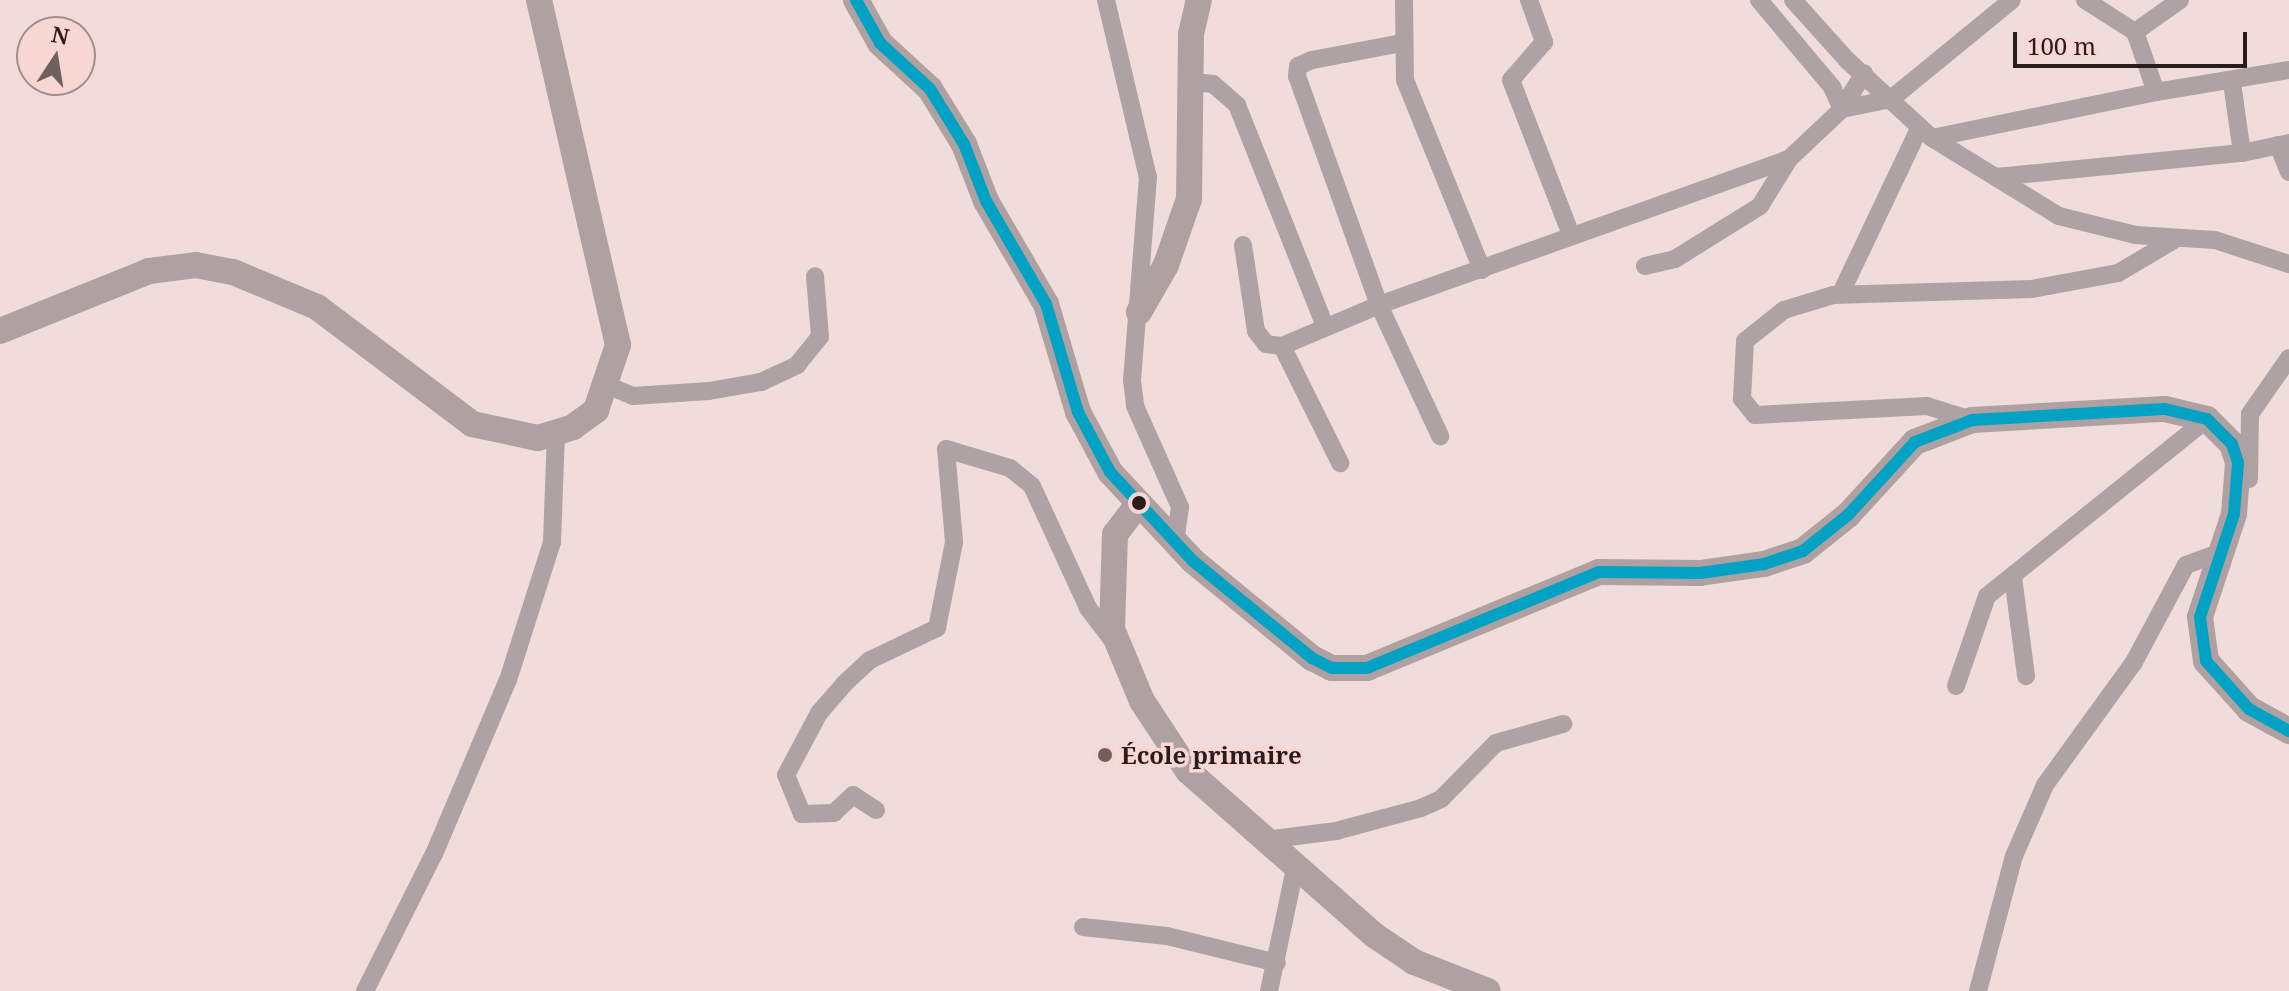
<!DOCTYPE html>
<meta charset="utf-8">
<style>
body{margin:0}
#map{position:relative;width:2289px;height:991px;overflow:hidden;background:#f0dddb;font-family:"Noto Serif",serif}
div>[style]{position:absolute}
.street>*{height:18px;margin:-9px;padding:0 9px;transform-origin:9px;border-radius:9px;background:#aea2a4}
.secondary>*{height:26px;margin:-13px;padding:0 13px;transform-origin:13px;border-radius:13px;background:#afa1a2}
.bus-1>*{height:12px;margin:-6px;padding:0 6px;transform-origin:6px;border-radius:6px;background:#02a2c5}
.dots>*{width:22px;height:22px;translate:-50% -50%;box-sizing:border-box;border:4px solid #f8d6d3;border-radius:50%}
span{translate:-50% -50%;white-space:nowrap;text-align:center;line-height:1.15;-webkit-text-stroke:7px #f8d6d3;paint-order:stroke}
.poi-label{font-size:24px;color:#291d1c;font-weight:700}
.left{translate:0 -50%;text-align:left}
.north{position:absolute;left:16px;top:16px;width:80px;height:80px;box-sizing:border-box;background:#f8d6d3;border:2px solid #a58c8a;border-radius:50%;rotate:12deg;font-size:22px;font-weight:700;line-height:32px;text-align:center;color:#291d1c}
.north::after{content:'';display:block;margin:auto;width:28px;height:36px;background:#6f605f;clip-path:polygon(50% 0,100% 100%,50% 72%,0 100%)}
.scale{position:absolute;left:2013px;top:32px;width:234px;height:36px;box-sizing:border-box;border:4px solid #291d1c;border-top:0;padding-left:10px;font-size:24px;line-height:28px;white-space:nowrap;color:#291d1c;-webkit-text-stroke:6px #f8d6d3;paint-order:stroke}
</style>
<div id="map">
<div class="street">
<i style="left:1106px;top:0;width:182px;rotate:76.7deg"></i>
<i style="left:1148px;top:177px;width:204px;rotate:94.5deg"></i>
<i style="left:1132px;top:380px;width:26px;rotate:83deg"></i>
<i style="left:1135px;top:406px;width:111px;rotate:66deg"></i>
<i style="left:1180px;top:507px;width:36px;rotate:98deg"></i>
<i style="left:1404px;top:0;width:80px;rotate:89.3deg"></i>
<i style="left:1405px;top:80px;width:205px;rotate:67.9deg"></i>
<i style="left:1529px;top:0;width:45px;rotate:70.3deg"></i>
<i style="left:1544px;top:42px;width:50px;rotate:131deg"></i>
<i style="left:1511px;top:80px;width:166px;rotate:68.8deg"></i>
<i style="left:1759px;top:0;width:114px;rotate:50deg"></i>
<i style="left:1832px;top:87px;width:24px;rotate:66deg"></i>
<i style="left:1842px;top:109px;width:50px;rotate:-11.5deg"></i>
<i style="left:1891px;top:99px;width:156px;rotate:-39.3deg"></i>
<i style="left:1793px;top:0;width:82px;rotate:48deg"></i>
<i style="left:1848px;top:61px;width:114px;rotate:42.5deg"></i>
<i style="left:1932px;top:138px;width:149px;rotate:31.6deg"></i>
<i style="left:2059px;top:216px;width:79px;rotate:13.9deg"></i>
<i style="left:2136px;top:235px;width:79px;rotate:3.6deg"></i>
<i style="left:2215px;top:240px;width:78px;rotate:18deg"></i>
<i style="left:2085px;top:0;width:59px;rotate:32.6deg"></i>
<i style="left:2135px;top:32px;width:55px;rotate:-35.4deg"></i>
<i style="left:1402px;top:43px;width:92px;rotate:169.3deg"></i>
<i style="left:1312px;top:60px;width:15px;rotate:157deg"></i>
<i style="left:1298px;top:66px;width:10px;rotate:96deg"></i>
<i style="left:1297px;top:76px;width:243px;rotate:70.3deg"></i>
<i style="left:1379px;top:305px;width:145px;rotate:65deg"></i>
<i style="left:1194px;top:82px;width:19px;rotate:6deg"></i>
<i style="left:1213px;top:84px;width:32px;rotate:41deg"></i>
<i style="left:1237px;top:105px;width:238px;rotate:68.3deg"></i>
<i style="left:2156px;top:92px;width:135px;rotate:-9.4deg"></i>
<i style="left:1932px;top:138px;width:229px;rotate:-11.6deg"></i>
<i style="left:2156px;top:92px;width:64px;rotate:-109.3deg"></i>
<i style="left:2278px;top:145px;width:29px;rotate:68deg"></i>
<i style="left:2242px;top:153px;width:48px;rotate:-12deg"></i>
<i style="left:1996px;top:177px;width:247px;rotate:-5.6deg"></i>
<i style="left:2242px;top:153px;width:71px;rotate:-98.1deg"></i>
<i style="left:1243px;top:245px;width:87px;rotate:81.4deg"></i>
<i style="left:1256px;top:331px;width:16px;rotate:52deg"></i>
<i style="left:1266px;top:344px;width:16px;rotate:7deg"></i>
<i style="left:1282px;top:346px;width:105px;rotate:-22.9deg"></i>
<i style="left:1379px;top:305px;width:435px;rotate:-19.6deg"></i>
<i style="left:1789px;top:159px;width:73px;rotate:-43.3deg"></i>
<i style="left:1842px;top:109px;width:42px;rotate:-58.6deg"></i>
<i style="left:1645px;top:266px;width:31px;rotate:-13deg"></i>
<i style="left:1675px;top:259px;width:100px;rotate:-31.9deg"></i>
<i style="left:1760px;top:206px;width:55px;rotate:-58.3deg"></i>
<i style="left:1841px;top:293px;width:184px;rotate:-64.6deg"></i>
<i style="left:1282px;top:346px;width:131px;rotate:63.6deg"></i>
<i style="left:607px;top:385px;width:28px;rotate:23deg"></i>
<i style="left:633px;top:396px;width:76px;rotate:-3.8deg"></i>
<i style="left:709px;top:391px;width:53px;rotate:-9.8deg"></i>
<i style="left:761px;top:382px;width:40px;rotate:-25deg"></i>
<i style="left:797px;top:365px;width:36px;rotate:-51deg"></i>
<i style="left:820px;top:337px;width:61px;rotate:-94.7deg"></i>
<i style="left:1972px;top:420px;width:47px;rotate:-162.7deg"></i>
<i style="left:1927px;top:406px;width:172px;rotate:177deg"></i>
<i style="left:1755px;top:415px;width:21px;rotate:-129deg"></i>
<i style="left:1742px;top:399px;width:58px;rotate:-87deg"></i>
<i style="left:1745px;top:341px;width:50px;rotate:-38.5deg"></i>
<i style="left:1784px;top:310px;width:51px;rotate:-17deg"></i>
<i style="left:1833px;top:295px;width:199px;rotate:-1.7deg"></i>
<i style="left:2032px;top:289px;width:87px;rotate:-10.5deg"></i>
<i style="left:2118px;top:273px;width:65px;rotate:-30.5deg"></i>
<i style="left:2249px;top:479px;width:65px;rotate:-89.1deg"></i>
<i style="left:2250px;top:414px;width:68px;rotate:-55.1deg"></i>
<i style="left:2013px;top:577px;width:100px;rotate:82.5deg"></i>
<i style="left:1956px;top:686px;width:95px;rotate:-71deg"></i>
<i style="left:1987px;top:596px;width:282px;rotate:-38.8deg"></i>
<i style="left:876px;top:810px;width:27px;rotate:-147deg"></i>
<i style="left:853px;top:795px;width:26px;rotate:137deg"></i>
<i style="left:834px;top:813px;width:32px;rotate:178deg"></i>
<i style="left:802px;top:814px;width:42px;rotate:-112.3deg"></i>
<i style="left:786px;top:775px;width:70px;rotate:-62deg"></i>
<i style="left:819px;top:713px;width:38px;rotate:-49deg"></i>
<i style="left:844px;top:684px;width:35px;rotate:-43deg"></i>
<i style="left:870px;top:660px;width:74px;rotate:-25.5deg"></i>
<i style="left:937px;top:628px;width:88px;rotate:-78.8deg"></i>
<i style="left:954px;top:542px;width:93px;rotate:-94.9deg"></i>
<i style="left:946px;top:449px;width:67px;rotate:16.5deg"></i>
<i style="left:1010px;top:468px;width:28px;rotate:39deg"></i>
<i style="left:1032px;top:486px;width:134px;rotate:65.3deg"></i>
<i style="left:1088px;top:608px;width:46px;rotate:52.9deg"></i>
<i style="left:1265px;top:840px;width:72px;rotate:-7.2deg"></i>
<i style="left:1336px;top:831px;width:88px;rotate:-15.1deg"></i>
<i style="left:1421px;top:808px;width:22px;rotate:-24deg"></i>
<i style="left:1441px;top:799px;width:78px;rotate:-45.5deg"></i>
<i style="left:1496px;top:743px;width:70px;rotate:-15.8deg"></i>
<i style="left:1083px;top:927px;width:84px;rotate:6.1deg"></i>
<i style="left:1167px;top:936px;width:113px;rotate:13.8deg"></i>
<i style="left:365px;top:991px;width:153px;rotate:-63.3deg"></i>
<i style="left:434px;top:854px;width:189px;rotate:-67deg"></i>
<i style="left:508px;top:680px;width:145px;rotate:-72.3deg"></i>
<i style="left:552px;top:542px;width:108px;rotate:-87.9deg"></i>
<i style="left:1269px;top:991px;width:125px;rotate:-78deg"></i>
<i style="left:1978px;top:991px;width:140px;rotate:-75.1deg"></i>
<i style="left:2014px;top:856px;width:77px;rotate:-66.4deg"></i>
<i style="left:2045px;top:785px;width:152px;rotate:-54.1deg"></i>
<i style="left:2134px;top:662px;width:110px;rotate:-61.8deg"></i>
<i style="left:2186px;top:565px;width:32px;rotate:-20deg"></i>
</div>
<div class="secondary">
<i style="left:856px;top:0;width:49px;rotate:60.8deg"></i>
<i style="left:880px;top:43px;width:68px;rotate:42.6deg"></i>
<i style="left:930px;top:89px;width:65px;rotate:58.3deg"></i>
<i style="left:964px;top:144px;width:61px;rotate:68.9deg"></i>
<i style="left:986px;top:201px;width:119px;rotate:59.8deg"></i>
<i style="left:1046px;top:304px;width:113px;rotate:73.5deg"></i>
<i style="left:1078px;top:412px;width:68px;rotate:61.9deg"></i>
<i style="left:1110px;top:472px;width:122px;rotate:47deg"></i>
<i style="left:1193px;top:561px;width:154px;rotate:39.2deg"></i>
<i style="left:1312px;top:658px;width:22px;rotate:27deg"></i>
<i style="left:1332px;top:668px;width:35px"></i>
<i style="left:1367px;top:668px;width:251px;rotate:-22.5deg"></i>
<i style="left:1599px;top:572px;width:101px;rotate:0.6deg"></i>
<i style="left:1700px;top:573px;width:65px;rotate:-8deg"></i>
<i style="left:1764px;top:564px;width:41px;rotate:-18.4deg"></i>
<i style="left:1803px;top:551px;width:58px;rotate:-38.7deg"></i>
<i style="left:1848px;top:515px;width:99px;rotate:-47.5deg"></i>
<i style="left:1915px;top:442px;width:61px;rotate:-21.1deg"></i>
<i style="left:1972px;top:420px;width:193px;rotate:-3.3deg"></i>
<i style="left:2165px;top:409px;width:43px;rotate:13.4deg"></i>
<i style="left:2207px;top:419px;width:35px;rotate:45deg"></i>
<i style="left:2232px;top:444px;width:20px;rotate:72deg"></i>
<i style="left:2238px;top:463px;width:51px;rotate:94.5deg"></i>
<i style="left:2234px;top:514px;width:108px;rotate:108.3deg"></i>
<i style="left:2200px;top:617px;width:44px;rotate:82.2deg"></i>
<i style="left:2206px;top:661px;width:64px;rotate:48.1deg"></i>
<i style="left:2249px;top:709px;width:46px;rotate:28.8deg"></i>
<i style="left:1139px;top:312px;width:54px;rotate:-60.1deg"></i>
<i style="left:1166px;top:265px;width:70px;rotate:-70.8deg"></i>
<i style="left:1189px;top:199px;width:165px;rotate:-89.3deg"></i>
<i style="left:1191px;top:34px;width:35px;rotate:-77deg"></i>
<i style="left:0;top:331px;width:161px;rotate:-21.9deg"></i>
<i style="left:149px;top:271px;width:47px;rotate:-7.3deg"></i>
<i style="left:196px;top:265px;width:38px;rotate:11deg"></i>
<i style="left:233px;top:272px;width:91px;rotate:22.6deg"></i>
<i style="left:317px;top:307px;width:194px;rotate:37deg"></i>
<i style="left:472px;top:424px;width:67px;rotate:12deg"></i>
<i style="left:538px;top:438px;width:37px;rotate:-17deg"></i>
<i style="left:573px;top:427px;width:29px;rotate:-36deg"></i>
<i style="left:596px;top:410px;width:69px;rotate:-71.3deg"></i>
<i style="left:618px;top:345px;width:354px;rotate:-102.9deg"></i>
<i style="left:1138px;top:504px;width:38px;rotate:127deg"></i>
<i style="left:1115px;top:534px;width:95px;rotate:91.8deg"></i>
<i style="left:1112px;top:629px;width:78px;rotate:67.4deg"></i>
<i style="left:1142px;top:701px;width:84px;rotate:56.7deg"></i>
<i style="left:1188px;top:771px;width:248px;rotate:41.4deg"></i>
<i style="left:1374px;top:935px;width:48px;rotate:34deg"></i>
<i style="left:1414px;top:962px;width:79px;rotate:21.4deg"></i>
</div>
<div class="bus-1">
<i style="left:856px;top:0;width:49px;rotate:60.8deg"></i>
<i style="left:880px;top:43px;width:68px;rotate:42.6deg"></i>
<i style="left:930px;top:89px;width:65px;rotate:58.3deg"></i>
<i style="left:964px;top:144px;width:61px;rotate:68.9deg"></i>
<i style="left:986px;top:201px;width:119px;rotate:59.8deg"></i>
<i style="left:1046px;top:304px;width:113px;rotate:73.5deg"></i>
<i style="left:1078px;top:412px;width:68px;rotate:61.9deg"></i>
<i style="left:1110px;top:472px;width:122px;rotate:47deg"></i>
<i style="left:1193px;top:561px;width:154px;rotate:39.2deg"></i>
<i style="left:1312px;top:658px;width:22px;rotate:27deg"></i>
<i style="left:1332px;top:668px;width:35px"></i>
<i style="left:1367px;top:668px;width:251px;rotate:-22.5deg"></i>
<i style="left:1599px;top:572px;width:101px;rotate:0.6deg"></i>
<i style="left:1700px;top:573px;width:65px;rotate:-8deg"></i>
<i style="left:1764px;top:564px;width:41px;rotate:-18.4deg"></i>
<i style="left:1803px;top:551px;width:58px;rotate:-38.7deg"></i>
<i style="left:1848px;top:515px;width:99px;rotate:-47.5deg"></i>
<i style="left:1915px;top:442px;width:61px;rotate:-21.1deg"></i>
<i style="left:1972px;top:420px;width:193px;rotate:-3.3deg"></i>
<i style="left:2165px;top:409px;width:43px;rotate:13.4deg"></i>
<i style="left:2207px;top:419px;width:35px;rotate:45deg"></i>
<i style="left:2232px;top:444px;width:20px;rotate:72deg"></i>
<i style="left:2238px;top:463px;width:51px;rotate:94.5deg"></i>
<i style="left:2234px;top:514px;width:108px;rotate:108.3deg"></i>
<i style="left:2200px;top:617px;width:44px;rotate:82.2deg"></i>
<i style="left:2206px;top:661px;width:64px;rotate:48.1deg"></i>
<i style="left:2249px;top:709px;width:46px;rotate:28.8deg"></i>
</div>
<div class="dots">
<i style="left:1139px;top:503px;background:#291d1c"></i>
<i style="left:1105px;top:755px;background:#6f605f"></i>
</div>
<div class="poi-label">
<span class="left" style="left:1121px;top:755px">École primaire</span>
</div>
<div class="north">N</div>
<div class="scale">100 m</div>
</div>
